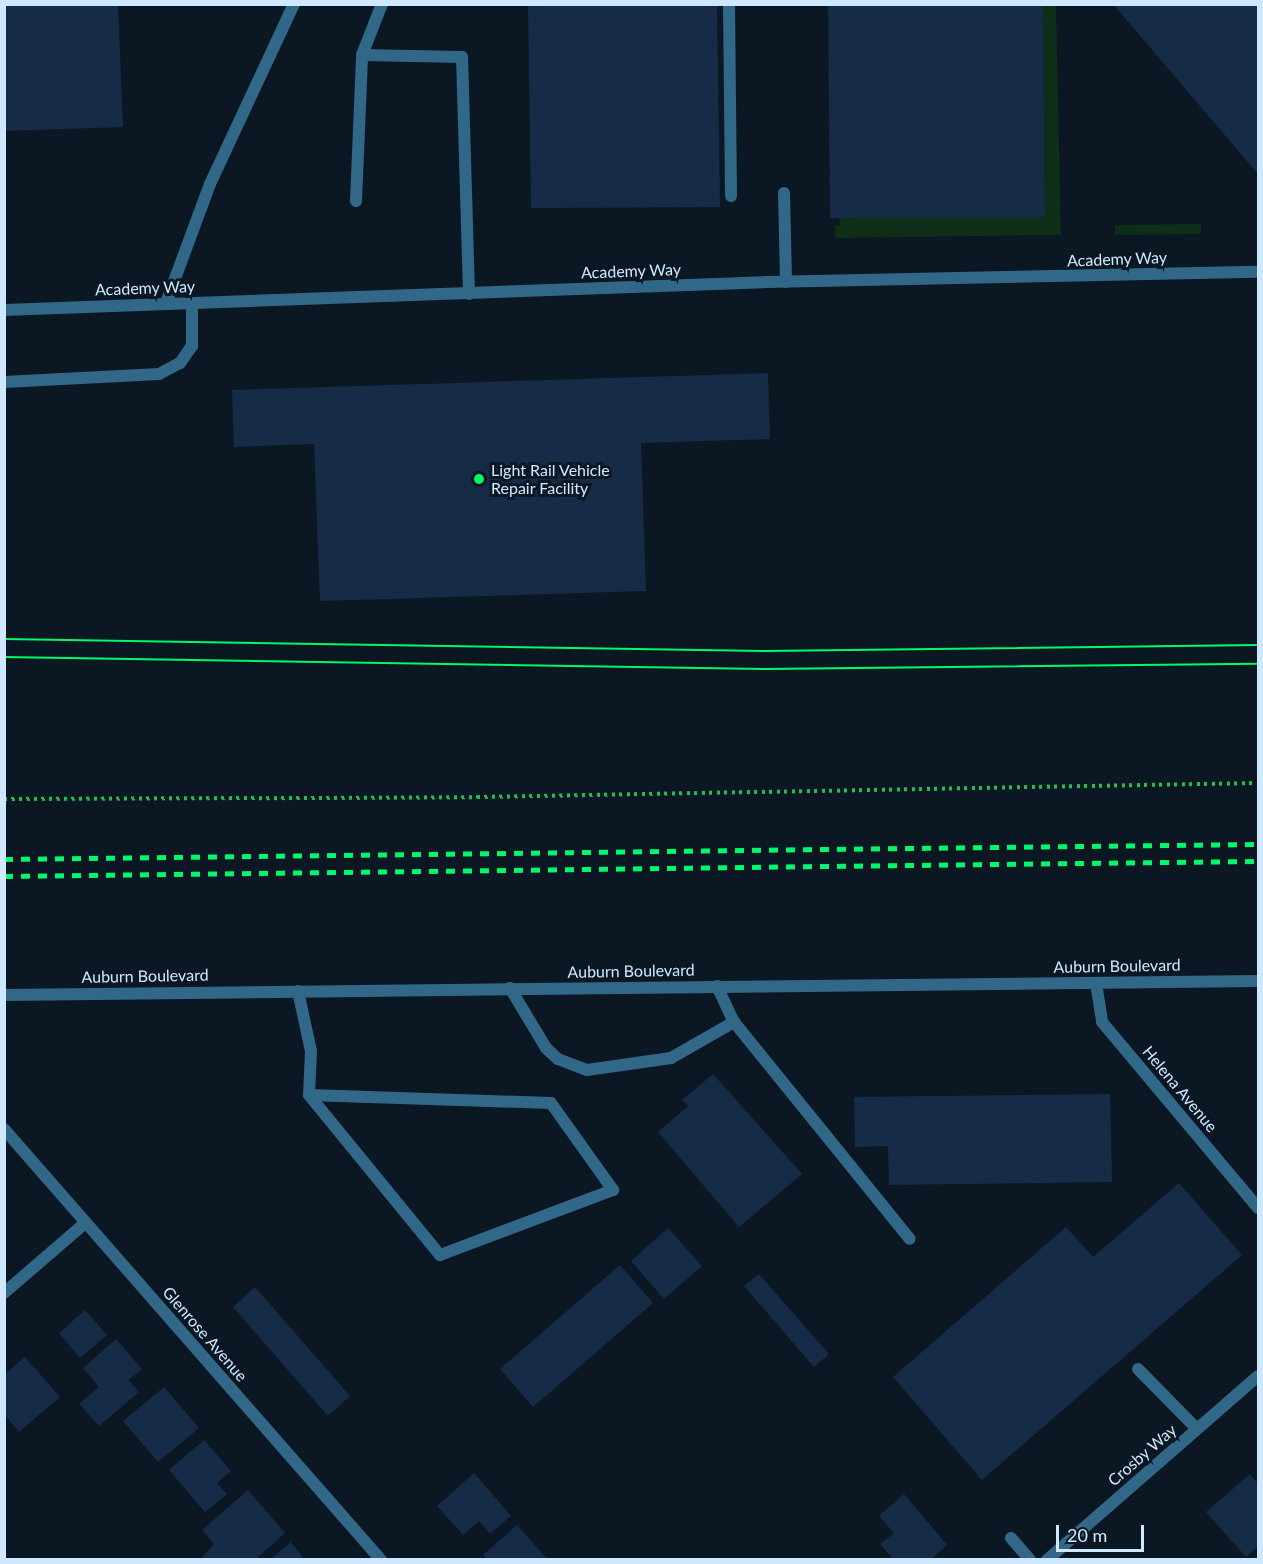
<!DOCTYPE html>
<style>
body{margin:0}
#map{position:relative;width:1263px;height:1564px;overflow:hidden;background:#0b1723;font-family:Lato,sans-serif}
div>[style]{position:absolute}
.green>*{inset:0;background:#0e2e17}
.building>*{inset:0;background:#162c46}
.path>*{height:4px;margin-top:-2px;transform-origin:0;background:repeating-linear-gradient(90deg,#22bf4c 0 3px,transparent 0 7.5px)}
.service>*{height:12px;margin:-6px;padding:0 6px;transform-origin:6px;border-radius:6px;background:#326887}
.minor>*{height:12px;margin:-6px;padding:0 6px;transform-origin:6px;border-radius:6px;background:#326887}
.tertiary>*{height:12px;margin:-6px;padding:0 6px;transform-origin:6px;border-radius:6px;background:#326887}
.tram>*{height:1.5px;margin:-0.75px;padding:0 0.75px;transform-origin:0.75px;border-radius:0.75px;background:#00f96a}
.rail>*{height:4.5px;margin-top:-2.25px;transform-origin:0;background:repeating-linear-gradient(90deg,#00f96a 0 9px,transparent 0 17px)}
.dots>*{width:16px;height:16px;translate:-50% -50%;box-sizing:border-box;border:3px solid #0b1723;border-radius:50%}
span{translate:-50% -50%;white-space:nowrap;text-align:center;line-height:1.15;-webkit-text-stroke:6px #0b1723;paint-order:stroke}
.street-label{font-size:16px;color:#cee9ff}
.poi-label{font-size:16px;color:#cee9ff}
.left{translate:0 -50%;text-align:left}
.frame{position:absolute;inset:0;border:6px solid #cee9ff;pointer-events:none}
.scale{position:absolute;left:1056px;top:1525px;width:88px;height:27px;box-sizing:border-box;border:3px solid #cee9ff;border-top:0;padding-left:8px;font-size:18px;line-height:21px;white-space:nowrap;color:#cee9ff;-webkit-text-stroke:4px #0b1723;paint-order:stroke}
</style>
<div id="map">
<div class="green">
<i style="clip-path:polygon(1043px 5px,1056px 5px,1061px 235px,835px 238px,835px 226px,840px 225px,839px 218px,1045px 216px)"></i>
<i style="clip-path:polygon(1201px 224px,1201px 234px,1115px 235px,1115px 225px)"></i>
</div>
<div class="building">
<i style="clip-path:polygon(4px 4px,118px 4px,123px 127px,4px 131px)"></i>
<i style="clip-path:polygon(528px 4px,717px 4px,720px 207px,531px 208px)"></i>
<i style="clip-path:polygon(828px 4px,1043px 4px,1045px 217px,830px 218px)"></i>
<i style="clip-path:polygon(1113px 4px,1258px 4px,1258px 174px)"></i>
<i style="clip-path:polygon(768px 373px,770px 439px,641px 443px,646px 591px,320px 601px,314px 444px,234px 447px,232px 390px)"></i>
<i style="clip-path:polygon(713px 1074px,802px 1174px,739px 1227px,658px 1132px,688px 1106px,682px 1100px)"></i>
<i style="clip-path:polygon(1110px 1094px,1112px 1182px,889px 1185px,888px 1146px,855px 1147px,854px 1097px)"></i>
<i style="clip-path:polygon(1179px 1183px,1242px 1255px,982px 1480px,893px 1377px,1066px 1227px,1093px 1257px)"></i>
<i style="clip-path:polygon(668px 1228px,702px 1266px,664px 1299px,631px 1261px)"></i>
<i style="clip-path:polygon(620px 1265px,653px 1303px,533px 1407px,500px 1369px)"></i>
<i style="clip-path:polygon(759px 1274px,829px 1354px,814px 1367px,744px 1286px)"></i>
<i style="clip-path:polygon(255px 1287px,350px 1396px,328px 1416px,233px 1307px)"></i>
<i style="clip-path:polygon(85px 1310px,107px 1335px,80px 1358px,59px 1333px)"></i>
<i style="clip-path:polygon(116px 1339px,142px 1369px,128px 1380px,139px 1392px,99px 1426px,79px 1404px,99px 1387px,83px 1368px)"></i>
<i style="clip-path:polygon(25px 1357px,60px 1397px,19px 1432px,4px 1414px,4px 1375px)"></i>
<i style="clip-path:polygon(164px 1387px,199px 1428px,158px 1462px,123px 1421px)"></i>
<i style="clip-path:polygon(204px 1440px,231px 1471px,217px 1483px,227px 1494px,205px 1512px,169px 1470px)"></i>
<i style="clip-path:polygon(474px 1473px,511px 1516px,490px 1534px,479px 1521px,463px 1535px,437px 1506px)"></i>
<i style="clip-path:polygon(1250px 1474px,1258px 1484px,1258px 1546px,1246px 1557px,1206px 1512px)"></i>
<i style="clip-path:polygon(248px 1490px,285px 1533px,255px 1560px,200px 1560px,214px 1544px,202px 1530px)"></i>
<i style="clip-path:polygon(904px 1494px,947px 1545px,930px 1560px,894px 1560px,880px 1544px,894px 1533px,879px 1516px)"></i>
<i style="clip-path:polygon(517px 1525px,548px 1560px,487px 1560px,483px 1555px)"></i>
<i style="clip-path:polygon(291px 1542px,305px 1560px,270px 1560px)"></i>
</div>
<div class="path">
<i style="left:4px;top:799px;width:473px;rotate:-0.2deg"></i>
<i style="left:477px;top:797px;width:781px;rotate:-1.03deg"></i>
</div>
<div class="service">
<i style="left:729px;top:4px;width:192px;rotate:89.4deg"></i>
<i style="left:362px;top:55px;width:55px;rotate:-68.6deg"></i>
<i style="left:784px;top:193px;width:89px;rotate:88.7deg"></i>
<i style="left:356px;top:201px;width:146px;rotate:-87.6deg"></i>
<i style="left:362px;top:55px;width:100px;rotate:1.1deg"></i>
<i style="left:462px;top:57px;width:237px;rotate:88.3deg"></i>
<i style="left:166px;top:303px;width:127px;rotate:-69.7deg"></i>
<i style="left:210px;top:184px;width:199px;rotate:-65deg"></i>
<i style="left:4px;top:382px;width:155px;rotate:-3deg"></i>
<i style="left:159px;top:374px;width:24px;rotate:-28deg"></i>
<i style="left:180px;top:363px;width:21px;rotate:-55deg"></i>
<i style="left:192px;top:346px;width:43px;rotate:-90deg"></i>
<i style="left:717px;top:986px;width:40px;rotate:65deg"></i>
<i style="left:734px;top:1022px;width:279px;rotate:51deg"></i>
<i style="left:510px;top:988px;width:70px;rotate:59deg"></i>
<i style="left:546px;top:1048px;width:16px;rotate:43deg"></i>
<i style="left:558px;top:1059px;width:31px;rotate:21deg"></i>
<i style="left:587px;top:1070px;width:85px;rotate:-8.1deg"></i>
<i style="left:671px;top:1058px;width:73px;rotate:-29.7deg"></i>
<i style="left:298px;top:991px;width:61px;rotate:77.8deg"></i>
<i style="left:311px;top:1051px;width:44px;rotate:92.6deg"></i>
<i style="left:309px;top:1095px;width:207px;rotate:50.7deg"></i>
<i style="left:440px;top:1255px;width:185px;rotate:-20.6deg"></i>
<i style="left:613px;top:1190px;width:107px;rotate:-125.5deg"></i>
<i style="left:551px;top:1103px;width:242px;rotate:-178.1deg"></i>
<i style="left:1138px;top:1369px;width:84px;rotate:45.5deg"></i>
<i style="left:1011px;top:1538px;width:29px;rotate:49deg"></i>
</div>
<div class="minor">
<i style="left:4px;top:310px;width:763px;rotate:-2.1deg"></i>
<i style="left:766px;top:282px;width:492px;rotate:-1.2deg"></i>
<i style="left:1096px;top:983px;width:39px;rotate:81deg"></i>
<i style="left:1102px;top:1022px;width:243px;rotate:50deg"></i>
<i style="left:4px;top:1129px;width:573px;rotate:48.82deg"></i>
<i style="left:4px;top:1293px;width:107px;rotate:-40.8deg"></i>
<i style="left:1047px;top:1560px;width:280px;rotate:-41.1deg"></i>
</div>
<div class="tertiary">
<i style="left:4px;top:995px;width:1254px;rotate:-0.64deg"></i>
</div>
<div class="tram">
<i style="left:4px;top:639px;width:761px;rotate:0.9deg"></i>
<i style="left:765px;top:651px;width:493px;rotate:-0.7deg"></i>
<i style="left:4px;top:657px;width:761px;rotate:0.9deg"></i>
<i style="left:765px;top:669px;width:493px;rotate:-0.6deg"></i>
</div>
<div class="rail">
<i style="left:4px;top:859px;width:1254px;rotate:-0.69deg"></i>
<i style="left:4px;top:876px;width:1254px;rotate:-0.69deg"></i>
</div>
<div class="dots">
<i style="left:479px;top:479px;background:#00f96a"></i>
</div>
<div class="street-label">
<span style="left:1117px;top:259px;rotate:-2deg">Academy Way</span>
<span style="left:631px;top:271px;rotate:-2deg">Academy Way</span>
<span style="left:145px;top:288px;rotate:-2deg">Academy Way</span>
<span style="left:1117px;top:966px;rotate:-1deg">Auburn Boulevard</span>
<span style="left:631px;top:971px;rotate:-1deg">Auburn Boulevard</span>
<span style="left:145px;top:976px;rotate:-1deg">Auburn Boulevard</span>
<span style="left:1180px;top:1089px;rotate:50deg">Helena Avenue</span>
<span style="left:205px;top:1334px;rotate:49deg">Glenrose Avenue</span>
<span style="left:1142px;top:1455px;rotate:-41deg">Crosby Way</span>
</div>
<div class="poi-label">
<span class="left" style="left:491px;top:479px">Light Rail Vehicle<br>Repair Facility</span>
</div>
<div class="frame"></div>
<div class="scale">20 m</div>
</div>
